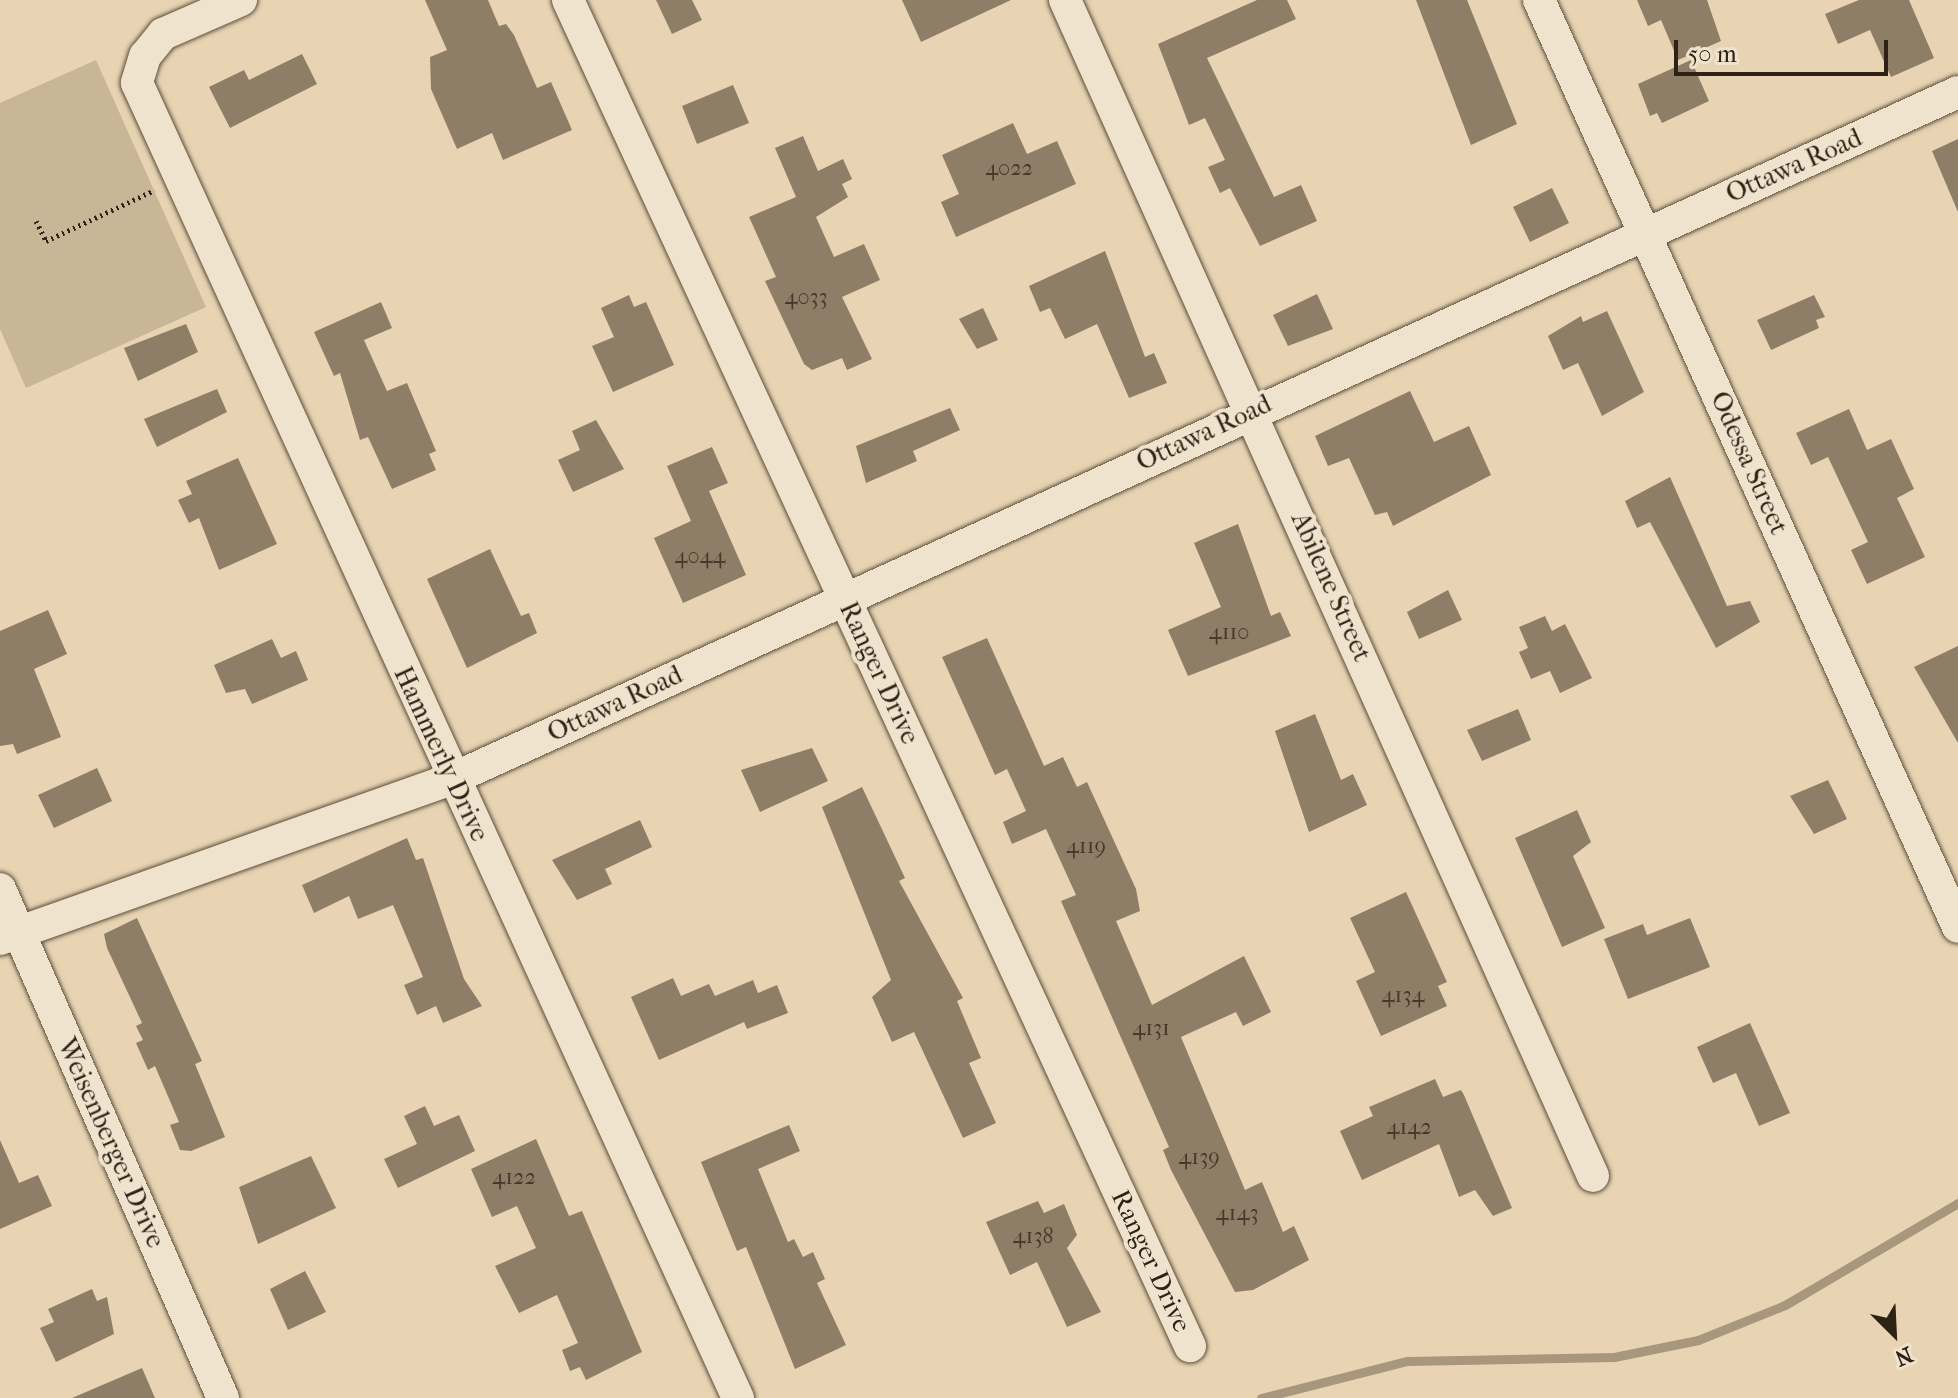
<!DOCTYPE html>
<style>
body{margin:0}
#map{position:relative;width:1958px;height:1398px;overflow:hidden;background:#e8d4b2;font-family:"IM FELL French Canon",serif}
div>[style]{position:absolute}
.green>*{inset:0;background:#c8b697}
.stream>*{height:9px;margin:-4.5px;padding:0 4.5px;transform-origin:4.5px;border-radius:4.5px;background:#a9977d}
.building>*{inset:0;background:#8f7e67}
.path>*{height:5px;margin-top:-2.5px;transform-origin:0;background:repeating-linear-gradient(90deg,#2e2115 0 2px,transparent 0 6px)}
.roads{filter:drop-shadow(0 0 2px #5c4e3c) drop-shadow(0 0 2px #5c4e3c)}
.street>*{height:32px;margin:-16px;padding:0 16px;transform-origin:16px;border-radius:16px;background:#f0e3cd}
span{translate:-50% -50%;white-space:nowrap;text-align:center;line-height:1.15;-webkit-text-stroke:8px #f0e3cd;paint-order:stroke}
.number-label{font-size:22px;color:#46382a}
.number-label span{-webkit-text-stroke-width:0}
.street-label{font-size:26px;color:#2e2115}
.north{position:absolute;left:1854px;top:1294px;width:80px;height:80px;-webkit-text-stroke:6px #f0e3cd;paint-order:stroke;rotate:156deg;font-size:22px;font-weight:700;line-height:32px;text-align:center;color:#2e2115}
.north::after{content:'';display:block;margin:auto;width:28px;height:36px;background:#2e2115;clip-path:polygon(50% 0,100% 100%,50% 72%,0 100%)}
.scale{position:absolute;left:1674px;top:40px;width:214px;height:36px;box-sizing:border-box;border:4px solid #2e2115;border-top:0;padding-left:10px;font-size:24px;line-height:28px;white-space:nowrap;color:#2e2115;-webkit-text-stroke:6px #f0e3cd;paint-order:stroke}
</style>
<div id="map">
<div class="green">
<i style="clip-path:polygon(96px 60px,206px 307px,26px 388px,0 329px,0 103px)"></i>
</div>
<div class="stream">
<i style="left:1261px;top:1398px;width:151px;rotate:-14.2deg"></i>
<i style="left:1407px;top:1361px;width:207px;rotate:-1.1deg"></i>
<i style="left:1614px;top:1357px;width:86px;rotate:-11.4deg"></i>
<i style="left:1698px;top:1340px;width:94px;rotate:-21.9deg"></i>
<i style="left:1785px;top:1305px;width:201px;rotate:-30.5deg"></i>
</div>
<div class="building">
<i style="clip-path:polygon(425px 0,488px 0,499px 26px,506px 24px,514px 35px,537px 88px,551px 82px,572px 130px,503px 160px,492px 133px,457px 149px,431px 89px,430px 57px,447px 50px)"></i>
<i style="clip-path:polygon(656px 0,692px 0,702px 20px,672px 34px)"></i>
<i style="clip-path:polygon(902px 0,1011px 0,921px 42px)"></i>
<i style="clip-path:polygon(1257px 0,1287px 0,1296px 19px,1207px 58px,1274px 197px,1301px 185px,1317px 221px,1260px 246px,1230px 188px,1220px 193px,1208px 167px,1225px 160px,1205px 118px,1189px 125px,1158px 44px)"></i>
<i style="clip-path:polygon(1416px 0,1467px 0,1517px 124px,1471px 145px)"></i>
<i style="clip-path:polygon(1637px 0,1707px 0,1721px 41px,1678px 60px,1661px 20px,1648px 26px)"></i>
<i style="clip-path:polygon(1859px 0,1909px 0,1934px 58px,1891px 77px,1870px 30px,1838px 44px,1825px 14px)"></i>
<i style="clip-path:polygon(302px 54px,317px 84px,230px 128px,209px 87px,244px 70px,249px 80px)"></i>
<i style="clip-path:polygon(1691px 60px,1709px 101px,1662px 123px,1657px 113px,1650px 116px,1638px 84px)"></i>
<i style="clip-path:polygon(733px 85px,749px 123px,697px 144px,682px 106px)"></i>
<i style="clip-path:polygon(1013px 123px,1027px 154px,1057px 141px,1076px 184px,956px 237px,941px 202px,959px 194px,942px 155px)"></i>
<i style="clip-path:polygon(803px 136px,818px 171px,843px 159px,852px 179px,842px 184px,848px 197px,816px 217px,834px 257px,864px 244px,880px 280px,842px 297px,872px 359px,847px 370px,842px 358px,812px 370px,804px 364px,765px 281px,776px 277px,749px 217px,796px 197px,775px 148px)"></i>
<i style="clip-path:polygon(1958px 139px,1958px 212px,1932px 151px)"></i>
<i style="clip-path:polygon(1552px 188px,1569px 223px,1530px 242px,1513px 207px)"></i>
<i style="clip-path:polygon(1105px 251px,1145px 357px,1154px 353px,1167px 383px,1129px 398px,1097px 324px,1065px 339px,1050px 308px,1040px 312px,1029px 286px)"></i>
<i style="clip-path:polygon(1317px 294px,1333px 329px,1288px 346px,1273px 315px)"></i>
<i style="clip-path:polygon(629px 295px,634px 307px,646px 302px,674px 365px,613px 392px,592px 346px,614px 337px,601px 308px)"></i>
<i style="clip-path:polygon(1814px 295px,1825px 317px,1816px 320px,1819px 328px,1771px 350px,1757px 320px)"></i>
<i style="clip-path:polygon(381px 302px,392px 328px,364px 340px,387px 391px,407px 383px,436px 451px,429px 454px,436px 470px,392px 489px,368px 437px,360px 440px,340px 373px,334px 376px,314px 332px)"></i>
<i style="clip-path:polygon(983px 308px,998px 340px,977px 349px,959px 319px)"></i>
<i style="clip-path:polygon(1607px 311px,1644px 392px,1602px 416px,1578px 363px,1563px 370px,1548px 336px,1581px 316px,1583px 322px)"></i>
<i style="clip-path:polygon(186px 324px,198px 352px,138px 381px,124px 348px)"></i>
<i style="clip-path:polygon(217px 389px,227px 412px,157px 447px,144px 419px)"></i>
<i style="clip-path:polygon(1410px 391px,1434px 442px,1469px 426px,1491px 475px,1393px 526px,1387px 512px,1375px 515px,1349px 458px,1328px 466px,1315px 436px)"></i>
<i style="clip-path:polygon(950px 408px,960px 430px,913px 451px,917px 461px,866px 483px,856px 446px)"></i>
<i style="clip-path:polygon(1849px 409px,1867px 450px,1891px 439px,1914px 489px,1897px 498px,1925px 557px,1867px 584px,1851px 550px,1868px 542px,1828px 457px,1811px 465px,1796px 433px)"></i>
<i style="clip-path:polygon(596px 420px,624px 469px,573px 492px,558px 460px,580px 450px,572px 431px)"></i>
<i style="clip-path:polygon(712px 447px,728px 483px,709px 491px,746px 575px,683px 603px,654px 538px,691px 521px,667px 466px)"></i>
<i style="clip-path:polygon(238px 458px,277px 544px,219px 570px,199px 518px,189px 523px,178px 500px,192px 494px,186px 481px)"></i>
<i style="clip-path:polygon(1670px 477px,1727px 606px,1750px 601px,1760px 622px,1716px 648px,1650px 522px,1637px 528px,1625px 501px)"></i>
<i style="clip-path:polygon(1238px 524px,1271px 616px,1280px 612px,1291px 636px,1188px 676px,1168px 630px,1221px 607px,1194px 543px)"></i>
<i style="clip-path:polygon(490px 549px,521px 616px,529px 613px,537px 633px,467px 668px,427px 579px)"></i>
<i style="clip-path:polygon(1448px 590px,1462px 620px,1419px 639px,1407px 612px)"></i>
<i style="clip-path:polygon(48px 610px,67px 654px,34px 669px,61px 737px,17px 754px,13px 744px,0 746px,0 631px)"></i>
<i style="clip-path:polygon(1545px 616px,1552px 631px,1565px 624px,1592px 678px,1560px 693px,1550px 671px,1531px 679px,1519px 652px,1528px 648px,1519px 627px)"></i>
<i style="clip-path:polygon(987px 638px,1044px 766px,1063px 757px,1077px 787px,1087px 782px,1136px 889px,1140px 911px,1116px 921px,1152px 1005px,1244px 956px,1271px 1012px,1243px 1026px,1236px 1012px,1181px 1037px,1245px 1190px,1262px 1182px,1283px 1232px,1294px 1226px,1309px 1260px,1253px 1290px,1235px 1292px,1171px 1170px,1163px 1150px,1169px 1147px,1061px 901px,1076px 895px,1046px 829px,1012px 844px,1003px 822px,1026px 811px,1007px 769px,995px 775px,942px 657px)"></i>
<i style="clip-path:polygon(272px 639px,281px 658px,296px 651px,308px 680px,252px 704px,245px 689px,226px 693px,214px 665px)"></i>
<i style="clip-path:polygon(1958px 646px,1958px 743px,1914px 667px)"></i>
<i style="clip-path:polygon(1518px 709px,1531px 740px,1482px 761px,1467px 730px)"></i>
<i style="clip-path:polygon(1315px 714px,1341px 780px,1353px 774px,1367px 805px,1309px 832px,1275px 731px)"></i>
<i style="clip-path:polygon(812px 748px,828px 781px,760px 812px,741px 770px)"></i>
<i style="clip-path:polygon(97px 768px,112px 801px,54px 828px,38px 795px)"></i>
<i style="clip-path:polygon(1828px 780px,1847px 819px,1814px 834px,1790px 796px)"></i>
<i style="clip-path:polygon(862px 787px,905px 878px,899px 881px,963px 998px,957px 1001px,981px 1058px,969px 1063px,996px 1123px,963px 1138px,914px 1032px,892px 1042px,872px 997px,891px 980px,822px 807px)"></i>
<i style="clip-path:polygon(1577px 810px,1591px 842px,1573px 856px,1605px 928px,1562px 947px,1515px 838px)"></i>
<i style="clip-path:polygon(640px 820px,652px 847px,605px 869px,612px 884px,577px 900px,552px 860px)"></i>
<i style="clip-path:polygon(407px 838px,416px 860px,423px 858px,464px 979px,482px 1006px,443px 1023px,436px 1006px,417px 1015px,404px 985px,423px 977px,393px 905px,358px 919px,349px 896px,314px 913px,302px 885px)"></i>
<i style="clip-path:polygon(1406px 892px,1447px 982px,1438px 986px,1447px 1006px,1381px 1036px,1356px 981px,1375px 972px,1350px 918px)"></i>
<i style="clip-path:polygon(137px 918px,202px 1061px,195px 1064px,225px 1137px,191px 1151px,180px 1150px,170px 1125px,179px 1122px,155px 1066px,148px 1070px,136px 1043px,143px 1040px,136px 1026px,142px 1023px,107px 948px,104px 934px)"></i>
<i style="clip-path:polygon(1690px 918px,1710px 967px,1628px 999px,1604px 939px,1643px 924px,1647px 935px)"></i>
<i style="clip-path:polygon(673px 978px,681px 996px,709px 984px,715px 996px,753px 980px,758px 993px,777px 985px,788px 1013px,747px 1029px,744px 1022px,659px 1060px,631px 997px)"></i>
<i style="clip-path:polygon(1750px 1023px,1790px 1113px,1759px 1126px,1736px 1073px,1713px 1083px,1697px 1047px)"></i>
<i style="clip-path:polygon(1435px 1079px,1443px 1097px,1461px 1090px,1464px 1095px,1512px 1208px,1493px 1216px,1475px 1190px,1459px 1197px,1439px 1144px,1362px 1180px,1340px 1131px,1373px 1116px,1369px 1107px)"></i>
<i style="clip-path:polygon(425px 1106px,434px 1126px,459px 1115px,475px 1151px,398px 1188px,384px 1159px,417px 1144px,404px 1116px)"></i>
<i style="clip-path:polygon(789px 1125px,800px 1151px,758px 1169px,788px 1242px,794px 1239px,803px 1257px,813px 1252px,825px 1279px,817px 1283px,846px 1345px,795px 1369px,746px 1247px,737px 1251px,701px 1162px)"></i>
<i style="clip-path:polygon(536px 1139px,569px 1216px,582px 1211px,642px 1352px,586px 1380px,580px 1367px,570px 1371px,562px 1350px,578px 1343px,557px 1295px,519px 1313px,495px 1266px,536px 1248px,517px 1206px,492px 1217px,471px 1169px)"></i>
<i style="clip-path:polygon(0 1140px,19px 1183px,38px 1175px,52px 1206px,0 1229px)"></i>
<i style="clip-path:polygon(311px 1156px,336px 1208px,258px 1244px,239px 1187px)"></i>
<i style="clip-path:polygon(1038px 1201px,1044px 1213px,1064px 1204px,1077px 1235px,1067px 1248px,1101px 1312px,1067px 1327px,1037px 1262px,1010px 1275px,986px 1222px)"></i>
<i style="clip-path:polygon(305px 1271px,326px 1312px,288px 1330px,270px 1289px)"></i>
<i style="clip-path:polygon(92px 1289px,97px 1301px,107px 1297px,114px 1334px,56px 1362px,40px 1328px,54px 1322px,48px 1309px)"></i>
<i style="clip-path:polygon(142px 1368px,155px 1398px,72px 1398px)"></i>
</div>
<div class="path">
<i style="left:36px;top:221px;width:22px;rotate:63deg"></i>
<i style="left:46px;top:241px;width:120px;rotate:-25.1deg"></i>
</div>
<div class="roads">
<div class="street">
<i style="left:241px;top:0;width:85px;rotate:156.4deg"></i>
<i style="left:163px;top:34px;width:28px;rotate:129deg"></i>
<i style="left:145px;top:56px;width:28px;rotate:107deg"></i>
<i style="left:137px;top:83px;width:1446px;rotate:65.44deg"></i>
<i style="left:568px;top:0;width:1483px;rotate:65.2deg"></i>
<i style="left:1065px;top:0;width:1289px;rotate:65.82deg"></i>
<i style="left:1539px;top:0;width:1017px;rotate:65.68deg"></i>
<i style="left:0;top:889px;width:556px;rotate:66.34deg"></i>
<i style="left:0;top:939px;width:479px;rotate:-19.5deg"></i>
<i style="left:452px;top:779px;width:1655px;rotate:-24.52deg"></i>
</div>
</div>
<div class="number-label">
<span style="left:1009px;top:169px">4022</span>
<span style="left:806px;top:298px">4033</span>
<span style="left:700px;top:557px">4044</span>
<span style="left:1229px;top:633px">4110</span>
<span style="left:1086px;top:847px">4119</span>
<span style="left:1403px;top:996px">4134</span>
<span style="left:1151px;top:1029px">4131</span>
<span style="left:1409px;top:1128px">4142</span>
<span style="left:1199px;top:1158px">4139</span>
<span style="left:514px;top:1178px">4122</span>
<span style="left:1237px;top:1214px">4143</span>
<span style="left:1033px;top:1237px">4138</span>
</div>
<div class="street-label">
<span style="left:1794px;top:166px;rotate:-24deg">Ottawa Road</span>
<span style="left:1204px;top:433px;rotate:-25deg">Ottawa Road</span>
<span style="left:1749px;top:463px;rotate:66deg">Odessa Street</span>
<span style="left:1331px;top:587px;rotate:66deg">Abilene Street</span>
<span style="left:879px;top:673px;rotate:65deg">Ranger Drive</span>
<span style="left:615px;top:704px;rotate:-25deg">Ottawa Road</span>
<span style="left:441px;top:754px;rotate:65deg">Hammerly Drive</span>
<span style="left:111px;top:1143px;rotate:66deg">Weisenberger Drive</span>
<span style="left:1151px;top:1261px;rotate:65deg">Ranger Drive</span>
</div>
<div class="north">N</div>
<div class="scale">50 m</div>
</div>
